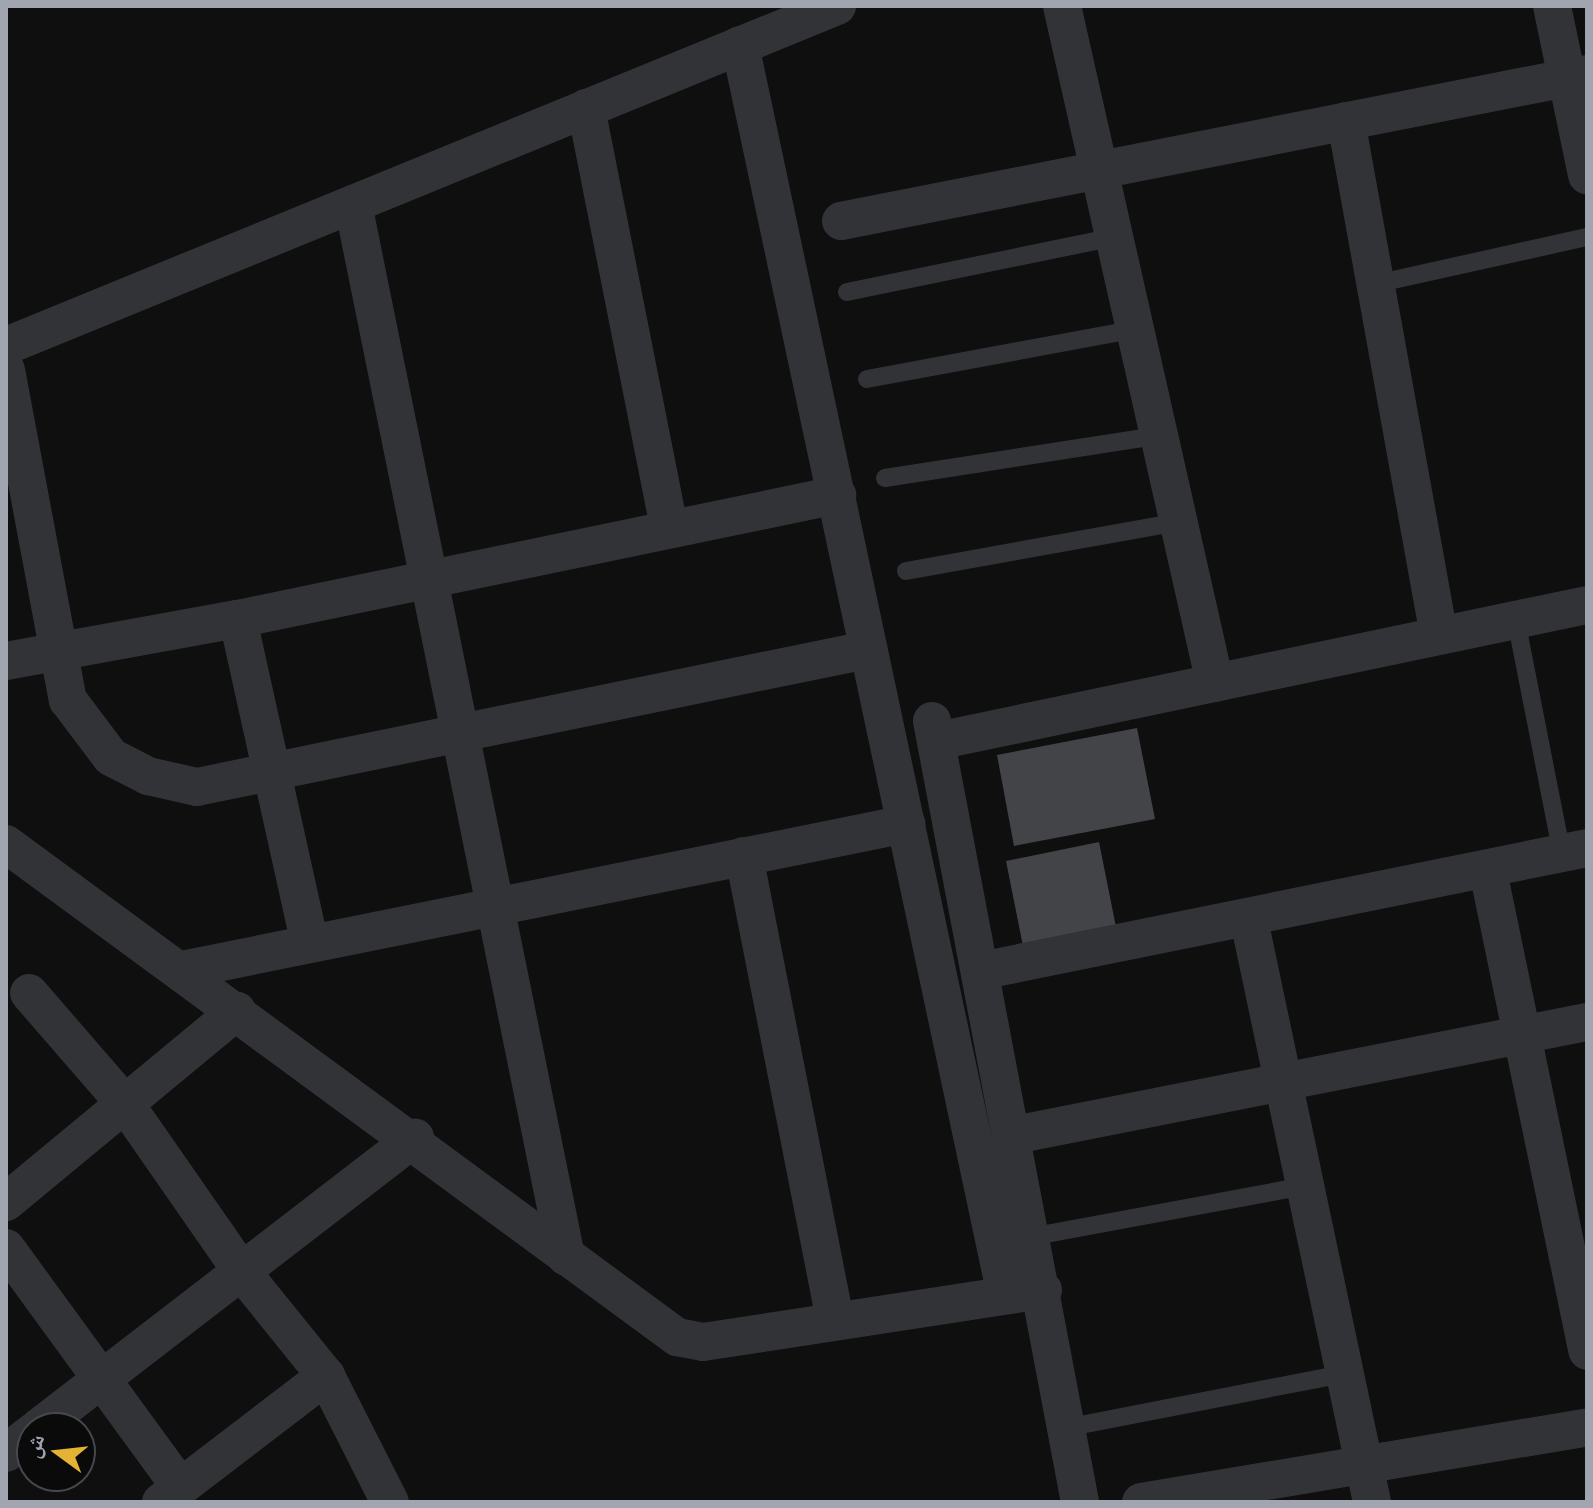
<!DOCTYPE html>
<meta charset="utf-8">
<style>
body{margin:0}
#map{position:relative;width:1593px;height:1508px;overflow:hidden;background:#0f0f10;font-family:Signika,"Noto Naskh Arabic",sans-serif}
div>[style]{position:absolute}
.building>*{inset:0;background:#434448}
.service>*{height:18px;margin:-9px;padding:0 9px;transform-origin:9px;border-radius:9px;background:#323337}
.minor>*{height:38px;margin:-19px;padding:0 19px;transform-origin:19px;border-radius:19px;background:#323337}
span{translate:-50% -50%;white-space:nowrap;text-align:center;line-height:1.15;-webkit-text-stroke:6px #0a0a0b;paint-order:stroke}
.frame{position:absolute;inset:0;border:8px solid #a1a5b0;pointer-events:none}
.north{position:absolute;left:16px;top:1412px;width:80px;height:80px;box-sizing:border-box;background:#0a0a0b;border:2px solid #46484d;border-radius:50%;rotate:285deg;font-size:22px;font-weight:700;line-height:32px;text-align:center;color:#a1a5b0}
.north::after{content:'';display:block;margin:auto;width:28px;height:36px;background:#e3b334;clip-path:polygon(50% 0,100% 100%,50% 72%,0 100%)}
</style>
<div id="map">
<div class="building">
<i style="clip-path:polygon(1137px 728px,1155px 819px,1014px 846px,997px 755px)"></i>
<i style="clip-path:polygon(1099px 842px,1117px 932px,1024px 951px,1006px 861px)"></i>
</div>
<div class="service">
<i style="left:1375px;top:284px;width:217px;rotate:-12.5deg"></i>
<i style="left:847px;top:292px;width:268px;rotate:-11.6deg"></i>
<i style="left:867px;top:379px;width:269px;rotate:-10.5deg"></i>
<i style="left:885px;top:478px;width:275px;rotate:-8.8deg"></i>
<i style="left:906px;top:571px;width:275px;rotate:-10.2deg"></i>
<i style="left:1516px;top:620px;width:238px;rotate:78.9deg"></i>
<i style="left:1035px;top:1236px;width:275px;rotate:-10.5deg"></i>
<i style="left:1065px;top:1428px;width:284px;rotate:-11deg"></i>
</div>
<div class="minor">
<i style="left:1062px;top:6px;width:694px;rotate:77.27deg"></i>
<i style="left:1552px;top:6px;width:173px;rotate:78.3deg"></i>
<i style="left:740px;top:45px;width:1278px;rotate:77.99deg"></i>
<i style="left:586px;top:108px;width:427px;rotate:78.8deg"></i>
<i style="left:1346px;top:121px;width:523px;rotate:79.76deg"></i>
<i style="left:353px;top:204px;width:1074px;rotate:78.56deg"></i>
<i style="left:841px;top:221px;width:760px;rotate:-11.15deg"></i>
<i style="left:6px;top:346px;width:898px;rotate:-22.25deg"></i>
<i style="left:6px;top:370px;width:336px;rotate:79.4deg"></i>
<i style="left:68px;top:700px;width:71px;rotate:53deg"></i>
<i style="left:111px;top:757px;width:42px;rotate:27.2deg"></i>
<i style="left:148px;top:776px;width:50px;rotate:12.7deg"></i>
<i style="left:197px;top:787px;width:683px;rotate:-11.57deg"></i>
<i style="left:6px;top:661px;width:236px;rotate:-10.3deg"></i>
<i style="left:932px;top:721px;width:795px;rotate:79.27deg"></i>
<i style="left:937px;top:741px;width:664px;rotate:-11.82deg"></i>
<i style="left:6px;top:844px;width:833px;rotate:36.31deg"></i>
<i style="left:677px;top:1337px;width:26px;rotate:11deg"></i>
<i style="left:703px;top:1342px;width:344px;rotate:-8.7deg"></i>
<i style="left:744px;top:856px;width:471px;rotate:78.9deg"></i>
<i style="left:1488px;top:871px;width:490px;rotate:78.3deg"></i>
<i style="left:1249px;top:920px;width:595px;rotate:78.07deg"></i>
<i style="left:309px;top:940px;width:329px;rotate:-102.5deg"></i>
<i style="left:238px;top:619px;width:612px;rotate:-11.7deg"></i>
<i style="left:182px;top:970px;width:739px;rotate:-11.4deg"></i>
<i style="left:985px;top:970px;width:614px;rotate:-11.46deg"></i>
<i style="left:29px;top:993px;width:148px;rotate:49.1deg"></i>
<i style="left:126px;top:1105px;width:203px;rotate:55.2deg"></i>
<i style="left:242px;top:1272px;width:134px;rotate:51.1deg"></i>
<i style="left:326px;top:1376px;width:141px;rotate:63.1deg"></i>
<i style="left:1014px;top:1135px;width:584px;rotate:-11.16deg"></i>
<i style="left:6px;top:1202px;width:300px;rotate:-39.6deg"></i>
<i style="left:6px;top:1248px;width:296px;rotate:53.9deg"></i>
<i style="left:38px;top:1428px;width:476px;rotate:-37.6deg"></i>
<i style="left:6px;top:1453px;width:33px;rotate:-38deg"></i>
<i style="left:161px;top:1502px;width:208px;rotate:-37.4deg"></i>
<i style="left:1141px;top:1502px;width:452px;rotate:-9.5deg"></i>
</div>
<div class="frame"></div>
<div class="north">ش</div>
</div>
